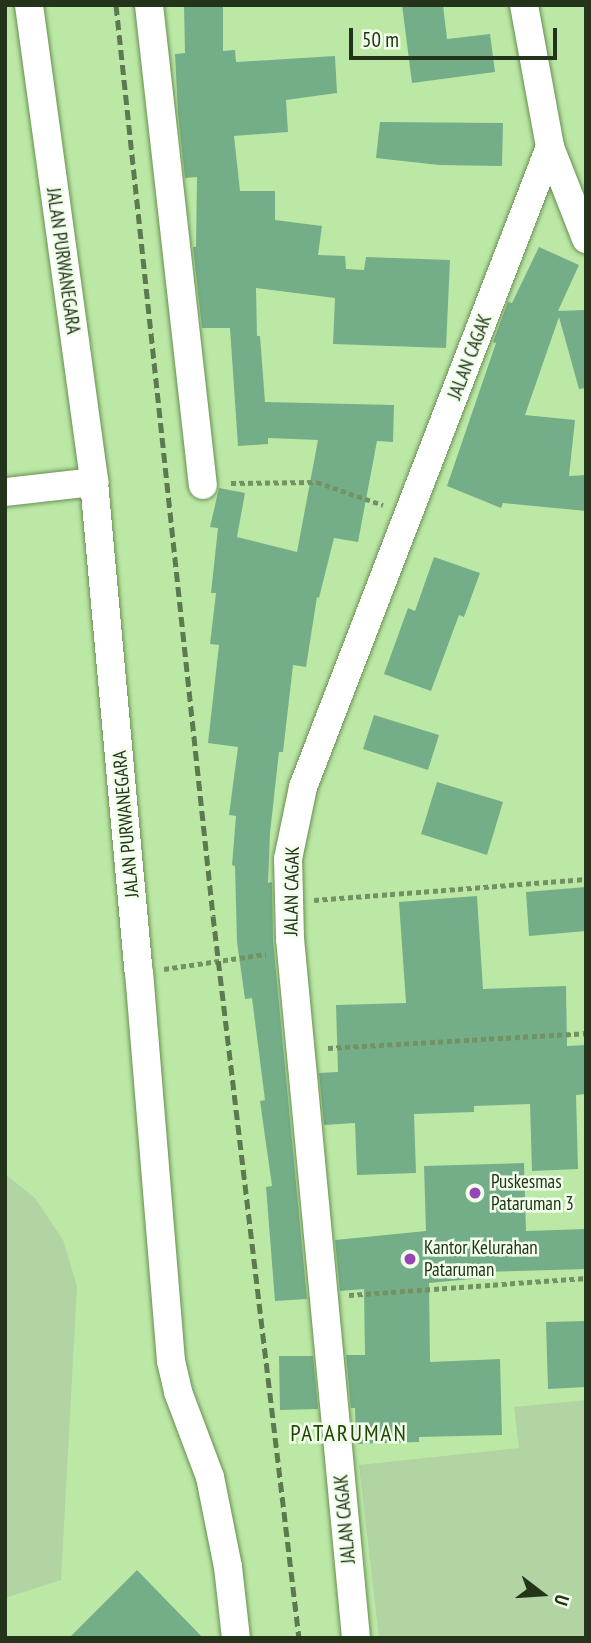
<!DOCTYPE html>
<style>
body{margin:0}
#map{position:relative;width:591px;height:1643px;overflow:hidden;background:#bce8a6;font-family:"PT Sans Narrow",sans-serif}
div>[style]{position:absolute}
.green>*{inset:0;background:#b2d3a2}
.building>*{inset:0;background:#74ae88}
.path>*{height:4.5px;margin-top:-2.25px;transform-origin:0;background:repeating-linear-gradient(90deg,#739263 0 5px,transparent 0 8.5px)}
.roads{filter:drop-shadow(0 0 2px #678f51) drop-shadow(0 0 2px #678f51)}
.minor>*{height:28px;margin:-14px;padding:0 14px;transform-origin:14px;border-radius:14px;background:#fff}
.rail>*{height:5px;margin-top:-2.5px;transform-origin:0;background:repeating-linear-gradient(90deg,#5d7950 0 10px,transparent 0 15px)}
.dots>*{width:19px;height:19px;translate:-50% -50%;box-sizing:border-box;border:4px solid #f1ffeb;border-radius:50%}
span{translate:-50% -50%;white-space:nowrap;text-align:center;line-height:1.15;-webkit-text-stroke:5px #f1ffeb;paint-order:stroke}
.street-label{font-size:19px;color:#23341a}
.poi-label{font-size:19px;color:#23341a}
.left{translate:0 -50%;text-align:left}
.quarter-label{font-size:23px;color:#224605;letter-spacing:2px}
.frame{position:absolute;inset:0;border:7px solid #23341a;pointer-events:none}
.north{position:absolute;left:507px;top:1559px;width:70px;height:70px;-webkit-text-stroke:5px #f1ffeb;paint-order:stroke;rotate:107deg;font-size:19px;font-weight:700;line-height:28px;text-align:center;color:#23341a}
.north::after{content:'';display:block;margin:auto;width:24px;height:32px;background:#23341a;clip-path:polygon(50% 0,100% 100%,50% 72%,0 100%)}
.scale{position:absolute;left:349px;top:28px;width:208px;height:32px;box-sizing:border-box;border:4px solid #23341a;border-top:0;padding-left:9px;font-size:21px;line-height:24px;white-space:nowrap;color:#23341a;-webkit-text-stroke:5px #f1ffeb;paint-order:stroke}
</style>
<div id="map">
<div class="green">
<i style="clip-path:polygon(5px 1174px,35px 1198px,63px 1240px,77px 1286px,61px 1580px,5px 1598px)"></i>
<i style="clip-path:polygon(586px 1400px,586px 1638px,379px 1638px,359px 1465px,519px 1448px,514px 1407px)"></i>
</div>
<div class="building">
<i style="clip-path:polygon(184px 5px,223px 5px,223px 51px,235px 50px,236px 62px,335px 56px,337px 93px,286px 100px,288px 132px,234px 136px,240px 191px,275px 191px,275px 220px,322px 226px,318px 255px,345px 256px,346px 269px,364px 270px,366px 257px,450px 260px,446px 348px,333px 344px,335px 298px,256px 288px,257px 336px,260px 336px,265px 402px,394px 405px,393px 442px,377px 441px,358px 542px,334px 538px,319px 598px,317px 597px,306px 667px,293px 665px,283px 752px,279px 752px,270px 833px,268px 883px,272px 882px,273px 940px,307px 1299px,275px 1301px,266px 1187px,272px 1186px,260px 1101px,265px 1100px,252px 998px,245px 999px,237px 942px,235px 866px,232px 865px,236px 816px,229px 815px,238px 747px,208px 743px,219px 645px,210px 644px,216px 593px,211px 593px,218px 528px,210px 527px,219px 488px,245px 493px,237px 537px,297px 552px,318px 440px,268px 438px,268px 444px,238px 446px,230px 328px,202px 328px,193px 247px,196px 247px,197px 177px,185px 178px,178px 113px,175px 54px,185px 53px)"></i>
<i style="clip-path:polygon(402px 5px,443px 5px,447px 39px,490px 34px,495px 72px,412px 83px)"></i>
<i style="clip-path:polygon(380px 122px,503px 123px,502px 166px,439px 165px,376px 158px)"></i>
<i style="clip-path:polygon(539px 247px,579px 265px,558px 311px,586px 310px,586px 388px,579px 389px,559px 317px,525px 415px,575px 420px,569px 476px,586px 475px,586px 511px,503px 503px,501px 508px,447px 486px,496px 343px,493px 342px,508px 302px,512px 303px)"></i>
<i style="clip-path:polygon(434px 557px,480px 573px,464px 617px,459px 615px,431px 691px,384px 674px,408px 608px,415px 611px)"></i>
<i style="clip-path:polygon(374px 715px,439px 735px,428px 770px,363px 749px)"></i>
<i style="clip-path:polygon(437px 782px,503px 802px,487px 855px,421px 834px)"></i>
<i style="clip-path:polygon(586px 887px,586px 931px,529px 936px,526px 892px)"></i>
<i style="clip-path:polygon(477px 896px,483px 989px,566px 986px,567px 1046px,586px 1045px,586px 1094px,576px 1095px,578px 1169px,532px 1171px,530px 1104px,474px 1106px,474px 1112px,414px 1114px,416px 1173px,357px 1175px,355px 1123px,324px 1125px,319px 1073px,338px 1072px,336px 1005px,406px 1003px,399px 902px)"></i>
<i style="clip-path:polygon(524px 1163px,526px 1231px,586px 1229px,586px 1269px,480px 1272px,481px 1278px,429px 1283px,430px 1362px,500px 1359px,502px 1435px,419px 1437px,419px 1442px,356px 1444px,355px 1408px,351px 1408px,346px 1355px,365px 1355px,364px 1289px,340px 1291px,335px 1240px,426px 1231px,424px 1166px)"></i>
<i style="clip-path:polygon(586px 1321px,586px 1387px,548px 1389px,546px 1322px)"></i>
<i style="clip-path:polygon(279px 1356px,313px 1356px,318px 1409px,280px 1410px)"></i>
<i style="clip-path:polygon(137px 1570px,203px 1638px,69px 1638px)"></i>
</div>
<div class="path">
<i style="left:231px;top:483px;width:86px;rotate:-0.7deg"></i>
<i style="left:317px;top:482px;width:70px;rotate:19.2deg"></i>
<i style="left:314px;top:900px;width:273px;rotate:-4.4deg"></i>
<i style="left:164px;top:969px;width:103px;rotate:-8.4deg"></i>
<i style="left:328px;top:1048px;width:258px;rotate:-3.3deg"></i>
<i style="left:349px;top:1295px;width:238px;rotate:-4.1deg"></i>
</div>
<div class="roads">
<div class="minor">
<i style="left:29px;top:5px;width:481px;rotate:82.2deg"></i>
<i style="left:94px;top:482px;width:492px;rotate:84.8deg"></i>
<i style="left:139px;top:972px;width:390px;rotate:85.3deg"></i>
<i style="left:171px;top:1361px;width:32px;rotate:77deg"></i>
<i style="left:178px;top:1392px;width:91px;rotate:69.4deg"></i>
<i style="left:210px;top:1477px;width:92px;rotate:78.7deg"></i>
<i style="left:228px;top:1567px;width:71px;rotate:83.6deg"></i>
<i style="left:149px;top:5px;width:483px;rotate:83.6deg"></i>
<i style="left:524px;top:5px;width:144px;rotate:79.6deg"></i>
<i style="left:550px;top:147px;width:99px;rotate:68.6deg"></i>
<i style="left:5px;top:492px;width:90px;rotate:-6.4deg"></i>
<i style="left:356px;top:1638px;width:702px;rotate:-95.39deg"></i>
<i style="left:290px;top:939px;width:80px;rotate:-91.4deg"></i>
<i style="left:288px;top:859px;width:74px;rotate:-78.2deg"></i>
<i style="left:303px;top:787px;width:686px;rotate:-68.9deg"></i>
</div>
</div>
<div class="rail">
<i style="left:116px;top:5px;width:916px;rotate:83.92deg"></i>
<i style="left:213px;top:916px;width:727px;rotate:83.21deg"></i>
</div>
<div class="dots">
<i style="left:475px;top:1193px;background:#9545b5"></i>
<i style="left:410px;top:1259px;background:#9545b5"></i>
</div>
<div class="street-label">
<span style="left:63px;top:261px;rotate:82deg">JALAN PURWANEGARA</span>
<span style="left:470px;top:357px;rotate:-69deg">JALAN CAGAK</span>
<span style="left:126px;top:824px;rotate:-95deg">JALAN PURWANEGARA</span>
<span style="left:292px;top:891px;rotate:-89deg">JALAN CAGAK</span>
<span style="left:345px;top:1519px;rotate:-95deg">JALAN CAGAK</span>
</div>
<div class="poi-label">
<span class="left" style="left:491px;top:1193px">Puskesmas<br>Pataruman 3</span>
<span class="left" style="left:424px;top:1259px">Kantor Kelurahan<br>Pataruman</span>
</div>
<div class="quarter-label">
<span style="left:349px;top:1433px">PATARUMAN</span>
</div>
<div class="frame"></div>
<div class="north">U</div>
<div class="scale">50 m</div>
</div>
